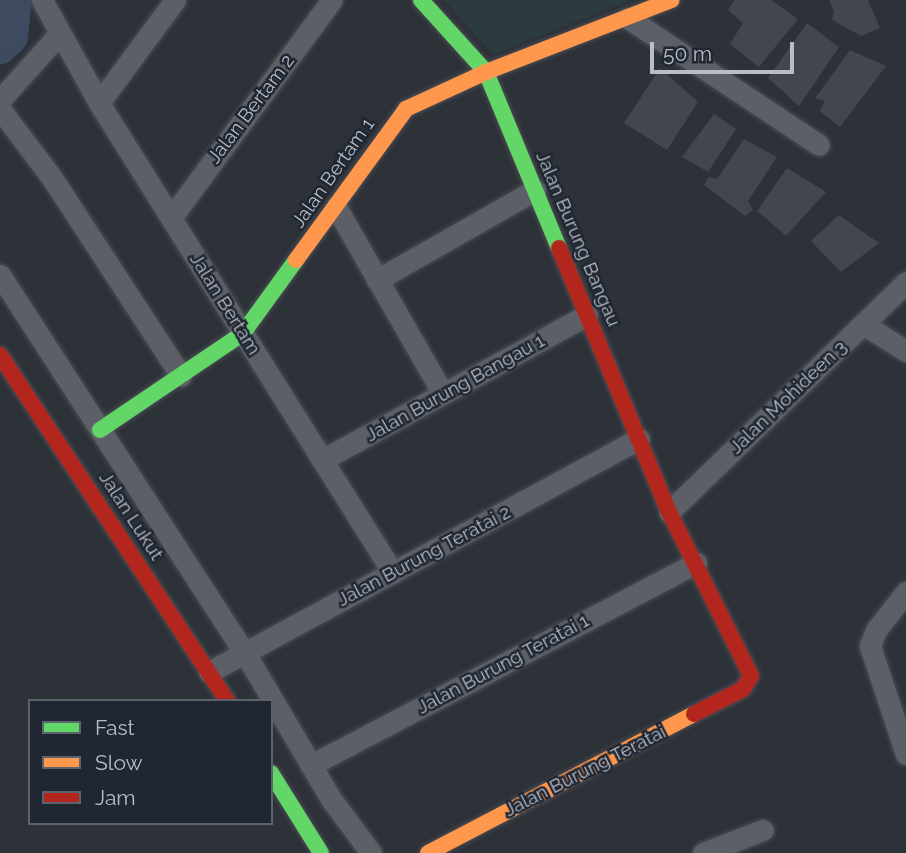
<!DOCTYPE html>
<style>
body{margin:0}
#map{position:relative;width:906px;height:853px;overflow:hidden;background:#2d3138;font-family:Raleway,sans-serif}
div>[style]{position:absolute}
.green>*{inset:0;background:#2b3b3e}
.river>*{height:35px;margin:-17.5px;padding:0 17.5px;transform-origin:17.5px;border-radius:17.5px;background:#3e4a60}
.building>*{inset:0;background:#43474d}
.roads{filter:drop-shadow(0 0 2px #4a4d53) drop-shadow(0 0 2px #4a4d53)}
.street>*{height:21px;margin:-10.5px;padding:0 10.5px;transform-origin:10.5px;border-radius:10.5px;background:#5c6066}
.fast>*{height:16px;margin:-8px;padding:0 8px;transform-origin:8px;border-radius:8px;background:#63d668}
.slow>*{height:16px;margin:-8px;padding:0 8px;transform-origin:8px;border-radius:8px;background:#ff974d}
.jam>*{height:16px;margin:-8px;padding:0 8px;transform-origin:8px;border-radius:8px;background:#b3261e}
span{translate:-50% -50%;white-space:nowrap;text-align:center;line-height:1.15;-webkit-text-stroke:5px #202732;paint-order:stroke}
.street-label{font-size:19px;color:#b8bec8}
.legend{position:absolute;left:28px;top:699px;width:245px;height:126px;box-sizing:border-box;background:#202732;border:2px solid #5d636e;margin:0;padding:9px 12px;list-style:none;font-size:21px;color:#b8bec8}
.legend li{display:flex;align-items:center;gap:14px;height:35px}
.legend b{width:35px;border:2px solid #5d636e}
.scale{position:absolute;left:650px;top:42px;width:144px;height:32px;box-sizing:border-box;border:4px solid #b8bec8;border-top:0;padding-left:9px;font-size:21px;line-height:24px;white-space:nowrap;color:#b8bec8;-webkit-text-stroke:5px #202732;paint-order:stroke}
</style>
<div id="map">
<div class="green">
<i style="clip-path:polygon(444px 0,631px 0,493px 55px)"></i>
</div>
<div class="river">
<i style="left:0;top:46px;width:14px;rotate:-45deg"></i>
<i style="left:10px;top:36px;width:36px;rotate:-84deg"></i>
</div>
<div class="building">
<i style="clip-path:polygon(734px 0,771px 0,798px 19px,759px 67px,730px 44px,743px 23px,728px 10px)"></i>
<i style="clip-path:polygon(829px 0,868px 0,880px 28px,861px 36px,832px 20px,834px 11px)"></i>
<i style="clip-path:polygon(807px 23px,839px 47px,799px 106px,768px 78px)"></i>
<i style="clip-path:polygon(850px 50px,886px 66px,840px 127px,820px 111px,825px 101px,815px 98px)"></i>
<i style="clip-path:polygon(660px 68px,698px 102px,667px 150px,624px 123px)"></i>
<i style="clip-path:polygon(714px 114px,736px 129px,708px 172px,682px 157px)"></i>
<i style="clip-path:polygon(744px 139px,777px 157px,748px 201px,753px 210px,745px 216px,704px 185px,709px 177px,717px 179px)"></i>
<i style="clip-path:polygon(787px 168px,826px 192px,786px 236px,757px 211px)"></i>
<i style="clip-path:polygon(839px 215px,879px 243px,841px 272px,811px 241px)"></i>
</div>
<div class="roads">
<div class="street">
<i style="left:42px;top:0;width:118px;rotate:61deg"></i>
<i style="left:99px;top:103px;width:554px;rotate:57.97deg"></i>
<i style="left:628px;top:18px;width:229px;rotate:33.6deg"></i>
<i style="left:0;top:100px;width:89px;rotate:-48.2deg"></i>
<i style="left:99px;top:103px;width:128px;rotate:-53.6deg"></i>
<i style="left:0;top:109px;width:86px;rotate:53deg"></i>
<i style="left:52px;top:178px;width:236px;rotate:56.9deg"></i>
<i style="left:336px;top:207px;width:215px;rotate:60.2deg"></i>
<i style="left:171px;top:218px;width:271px;rotate:-53.6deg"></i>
<i style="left:0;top:275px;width:450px;rotate:57.1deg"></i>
<i style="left:245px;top:653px;width:169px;rotate:59.5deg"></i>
<i style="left:331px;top:799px;width:67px;rotate:53.5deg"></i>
<i style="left:377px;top:280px;width:182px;rotate:-29.7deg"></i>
<i style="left:863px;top:324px;width:51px;rotate:32.1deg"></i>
<i style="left:322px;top:460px;width:302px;rotate:-28.7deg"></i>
<i style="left:669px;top:512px;width:330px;rotate:-44.1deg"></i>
<i style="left:906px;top:592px;width:48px;rotate:128.3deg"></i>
<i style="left:876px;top:630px;width:17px;rotate:111deg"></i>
<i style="left:870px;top:646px;width:114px;rotate:71.6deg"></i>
<i style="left:209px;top:672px;width:489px;rotate:-28.5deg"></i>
<i style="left:311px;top:765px;width:435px;rotate:-27.7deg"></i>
<i style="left:703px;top:853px;width:64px;rotate:-21deg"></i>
</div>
<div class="fast">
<i style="left:421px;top:0;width:97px;rotate:47.9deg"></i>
<i style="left:486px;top:72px;width:191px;rotate:67.5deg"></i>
<i style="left:100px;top:430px;width:173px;rotate:-34.1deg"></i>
<i style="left:243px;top:333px;width:90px;rotate:-54deg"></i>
<i style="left:271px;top:773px;width:94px;rotate:58deg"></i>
</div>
<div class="slow">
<i style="left:296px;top:260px;width:187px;rotate:-53.9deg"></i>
<i style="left:406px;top:109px;width:88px;rotate:-24.8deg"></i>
<i style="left:486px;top:72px;width:199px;rotate:-21.2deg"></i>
<i style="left:428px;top:853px;width:300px;rotate:-27.6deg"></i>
</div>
<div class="jam">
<i style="left:559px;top:248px;width:286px;rotate:67.4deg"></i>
<i style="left:669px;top:512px;width:183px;rotate:63.4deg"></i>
<i style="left:751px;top:676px;width:15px;rotate:122deg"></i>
<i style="left:743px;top:689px;width:55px;rotate:153deg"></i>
<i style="left:0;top:355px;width:414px;rotate:56.7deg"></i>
</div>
</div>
<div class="street-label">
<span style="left:251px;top:109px;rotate:-53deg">Jalan Bertam 2</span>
<span style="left:333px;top:173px;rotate:-55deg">Jalan Bertam 1</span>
<span style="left:578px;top:239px;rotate:67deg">Jalan Burung Bangau</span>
<span style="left:225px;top:304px;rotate:58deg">Jalan Bertam</span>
<span style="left:455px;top:388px;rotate:-29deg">Jalan Burung Bangau 1</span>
<span style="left:788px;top:397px;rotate:-44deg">Jalan Mohideen 3</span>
<span style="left:131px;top:516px;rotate:57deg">Jalan Lukut</span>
<span style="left:424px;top:556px;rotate:-28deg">Jalan Burung Teratai 2</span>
<span style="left:503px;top:664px;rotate:-28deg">Jalan Burung Teratai 1</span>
<span style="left:585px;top:771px;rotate:-27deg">Jalan Burung Teratai</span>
</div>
<ul class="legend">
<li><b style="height:9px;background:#63d668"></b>Fast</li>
<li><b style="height:9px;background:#ff974d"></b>Slow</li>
<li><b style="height:9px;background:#b3261e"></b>Jam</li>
</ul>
<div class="scale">50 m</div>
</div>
